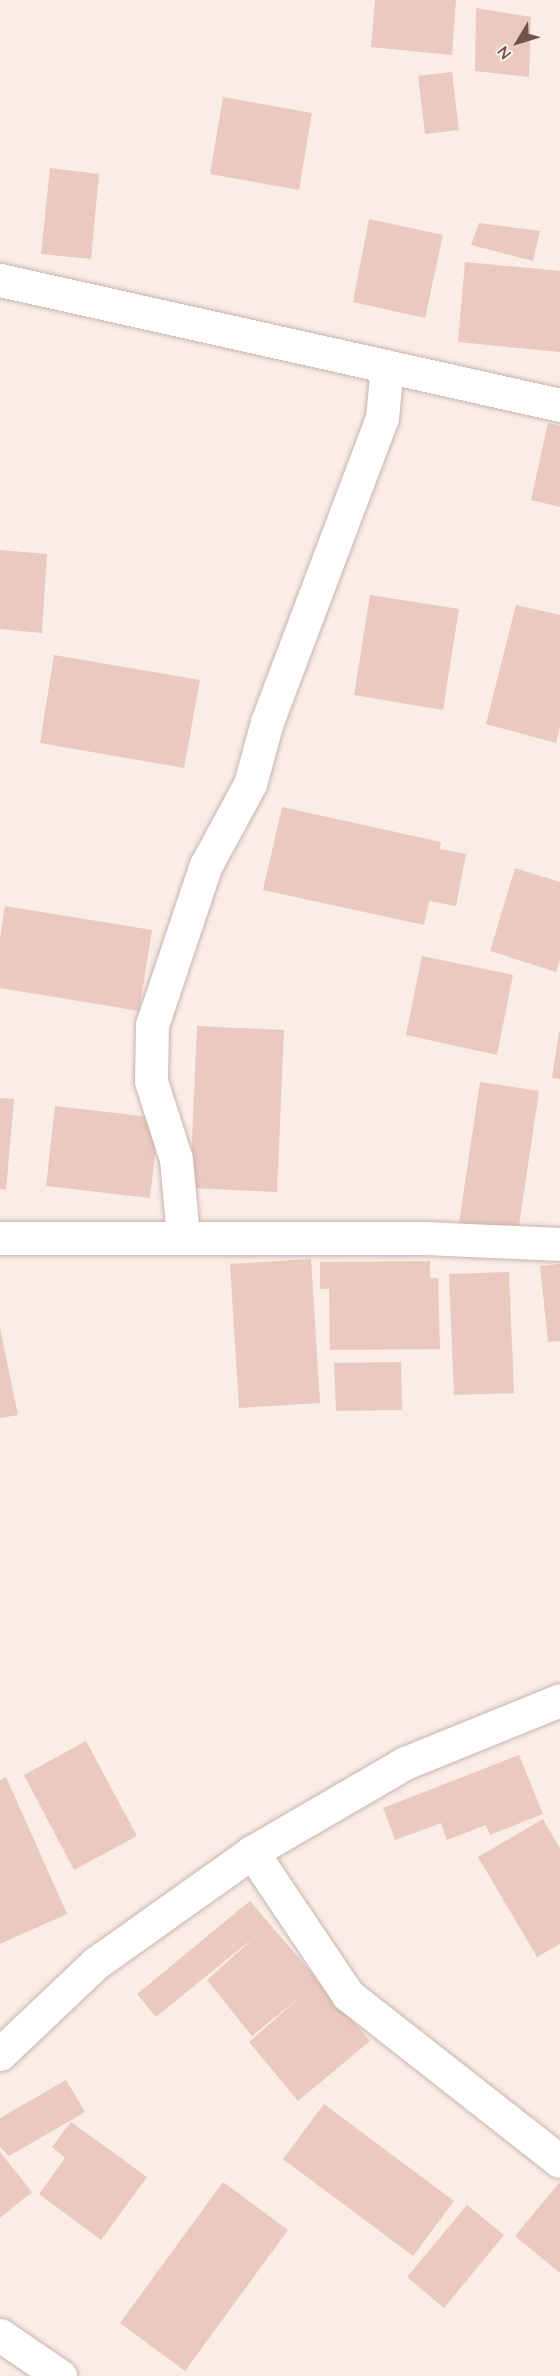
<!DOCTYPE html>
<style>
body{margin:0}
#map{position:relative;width:560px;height:2376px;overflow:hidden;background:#f9ede5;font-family:Quicksand,sans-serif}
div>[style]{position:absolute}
.building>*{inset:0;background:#eac9c0}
.roads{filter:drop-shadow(0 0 2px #c8b4ad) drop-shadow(0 0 2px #c8b4ad)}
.minor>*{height:33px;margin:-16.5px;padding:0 16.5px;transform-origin:16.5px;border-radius:16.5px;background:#fff}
span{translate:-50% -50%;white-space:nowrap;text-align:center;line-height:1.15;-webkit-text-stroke:4.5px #fcf2ea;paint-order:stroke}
.north{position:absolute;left:488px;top:12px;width:60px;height:60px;-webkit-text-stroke:4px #fcf2ea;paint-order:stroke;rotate:232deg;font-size:16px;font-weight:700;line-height:24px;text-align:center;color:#6e534e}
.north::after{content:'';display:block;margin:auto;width:21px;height:27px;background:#6e534e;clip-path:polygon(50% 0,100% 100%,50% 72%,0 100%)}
</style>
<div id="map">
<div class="building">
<i style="clip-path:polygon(375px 0,456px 0,452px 55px,371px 47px)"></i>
<i style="clip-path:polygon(476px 8px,531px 17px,529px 77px,475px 71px)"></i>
<i style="clip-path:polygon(452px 72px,459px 130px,425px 134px,418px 76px)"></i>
<i style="clip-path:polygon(223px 97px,312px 113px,299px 190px,210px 174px)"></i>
<i style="clip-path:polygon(50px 168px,99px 174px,91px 259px,41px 254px)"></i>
<i style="clip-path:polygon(369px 219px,443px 235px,425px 318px,353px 302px)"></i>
<i style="clip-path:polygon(479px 223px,540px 231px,533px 261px,471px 245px)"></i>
<i style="clip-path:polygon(465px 262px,560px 271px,560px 352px,458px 342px)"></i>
<i style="clip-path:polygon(548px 423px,560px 426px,560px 507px,531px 500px)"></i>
<i style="clip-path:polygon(0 550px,47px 554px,42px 633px,0 629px)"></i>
<i style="clip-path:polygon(370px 595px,459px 609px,443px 710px,354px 695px)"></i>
<i style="clip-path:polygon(516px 605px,560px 615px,560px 727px,556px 743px,486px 724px)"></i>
<i style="clip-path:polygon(54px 655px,200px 680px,184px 768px,40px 743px)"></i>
<i style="clip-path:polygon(282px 807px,441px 842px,440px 849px,466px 854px,456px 906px,429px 901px,424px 925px,263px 890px)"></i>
<i style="clip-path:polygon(515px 868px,560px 882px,560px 960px,556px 972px,490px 951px)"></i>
<i style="clip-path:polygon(5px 906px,152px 930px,139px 1011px,0 988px,0 939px)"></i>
<i style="clip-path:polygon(422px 956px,513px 975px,497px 1055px,406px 1035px)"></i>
<i style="clip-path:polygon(197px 1026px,284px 1030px,277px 1192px,190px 1188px)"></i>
<i style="clip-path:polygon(559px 1032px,560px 1032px,560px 1079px,552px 1078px)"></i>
<i style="clip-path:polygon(480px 1082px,539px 1091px,518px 1232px,459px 1223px)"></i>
<i style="clip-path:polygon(0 1098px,14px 1099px,6px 1190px,0 1189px)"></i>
<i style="clip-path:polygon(55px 1106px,159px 1118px,150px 1198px,46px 1186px)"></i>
<i style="clip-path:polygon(311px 1259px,320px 1403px,239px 1408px,230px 1264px)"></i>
<i style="clip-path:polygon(430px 1261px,430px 1278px,438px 1278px,440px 1349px,330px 1350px,329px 1289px,320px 1289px,320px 1262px)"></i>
<i style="clip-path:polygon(560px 1264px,560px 1341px,548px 1342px,540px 1266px)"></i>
<i style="clip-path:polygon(509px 1272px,514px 1393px,454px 1395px,449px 1274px)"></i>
<i style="clip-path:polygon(0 1328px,18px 1415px,0 1418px)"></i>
<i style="clip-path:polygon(401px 1362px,402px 1410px,336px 1411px,334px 1363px)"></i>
<i style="clip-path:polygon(86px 1741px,137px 1836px,74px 1870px,24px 1775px)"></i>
<i style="clip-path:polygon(519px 1755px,543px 1814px,490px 1835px,486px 1825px,447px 1840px,441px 1823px,395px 1840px,383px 1808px)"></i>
<i style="clip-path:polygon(6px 1777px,67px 1914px,0 1944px,0 1780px)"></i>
<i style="clip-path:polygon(543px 1819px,560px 1849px,560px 1944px,537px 1957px,478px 1857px)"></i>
<i style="clip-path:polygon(250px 1901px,370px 2041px,298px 2101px,249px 2042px,301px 1996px,252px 2036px,207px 1980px,258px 1934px,156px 2017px,137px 1994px)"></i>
<i style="clip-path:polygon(66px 2080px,85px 2112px,9px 2156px,0 2147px,0 2118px)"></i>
<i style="clip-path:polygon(324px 2104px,454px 2201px,413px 2256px,283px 2159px)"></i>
<i style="clip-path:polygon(71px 2122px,147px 2177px,101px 2240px,39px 2194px,65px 2158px,52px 2147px)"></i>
<i style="clip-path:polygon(0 2152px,32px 2192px,0 2218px)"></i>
<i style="clip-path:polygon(223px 2182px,288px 2230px,185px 2371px,120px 2323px)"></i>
<i style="clip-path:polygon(560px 2182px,560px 2273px,515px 2236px)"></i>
<i style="clip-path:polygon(467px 2205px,504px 2235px,444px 2308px,407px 2277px)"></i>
</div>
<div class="roads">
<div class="minor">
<i style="left:0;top:280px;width:574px;rotate:12.58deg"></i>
<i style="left:183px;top:1237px;width:78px;rotate:-95.1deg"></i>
<i style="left:176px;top:1159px;width:82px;rotate:-107.8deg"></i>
<i style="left:151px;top:1081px;width:56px;rotate:-89deg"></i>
<i style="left:152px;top:1025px;width:169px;rotate:-71.4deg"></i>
<i style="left:206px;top:865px;width:92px;rotate:-61.5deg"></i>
<i style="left:250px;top:784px;width:64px;rotate:-74.7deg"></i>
<i style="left:267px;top:722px;width:325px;rotate:-69.3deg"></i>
<i style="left:382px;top:418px;width:52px;rotate:-84.5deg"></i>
<i style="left:0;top:1238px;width:426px"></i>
<i style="left:426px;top:1238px;width:134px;rotate:2.6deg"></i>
<i style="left:252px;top:1852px;width:172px;rotate:56.1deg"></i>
<i style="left:348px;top:1995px;width:269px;rotate:38.1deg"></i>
<i style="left:0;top:2054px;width:132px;rotate:-43.5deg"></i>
<i style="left:96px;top:1963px;width:191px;rotate:-35.4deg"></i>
<i style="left:252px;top:1852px;width:177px;rotate:-30.2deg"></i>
<i style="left:405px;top:1763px;width:167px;rotate:-22.1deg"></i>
<i style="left:0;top:2335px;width:73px;rotate:34.3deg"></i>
</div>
</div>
<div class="north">N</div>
</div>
